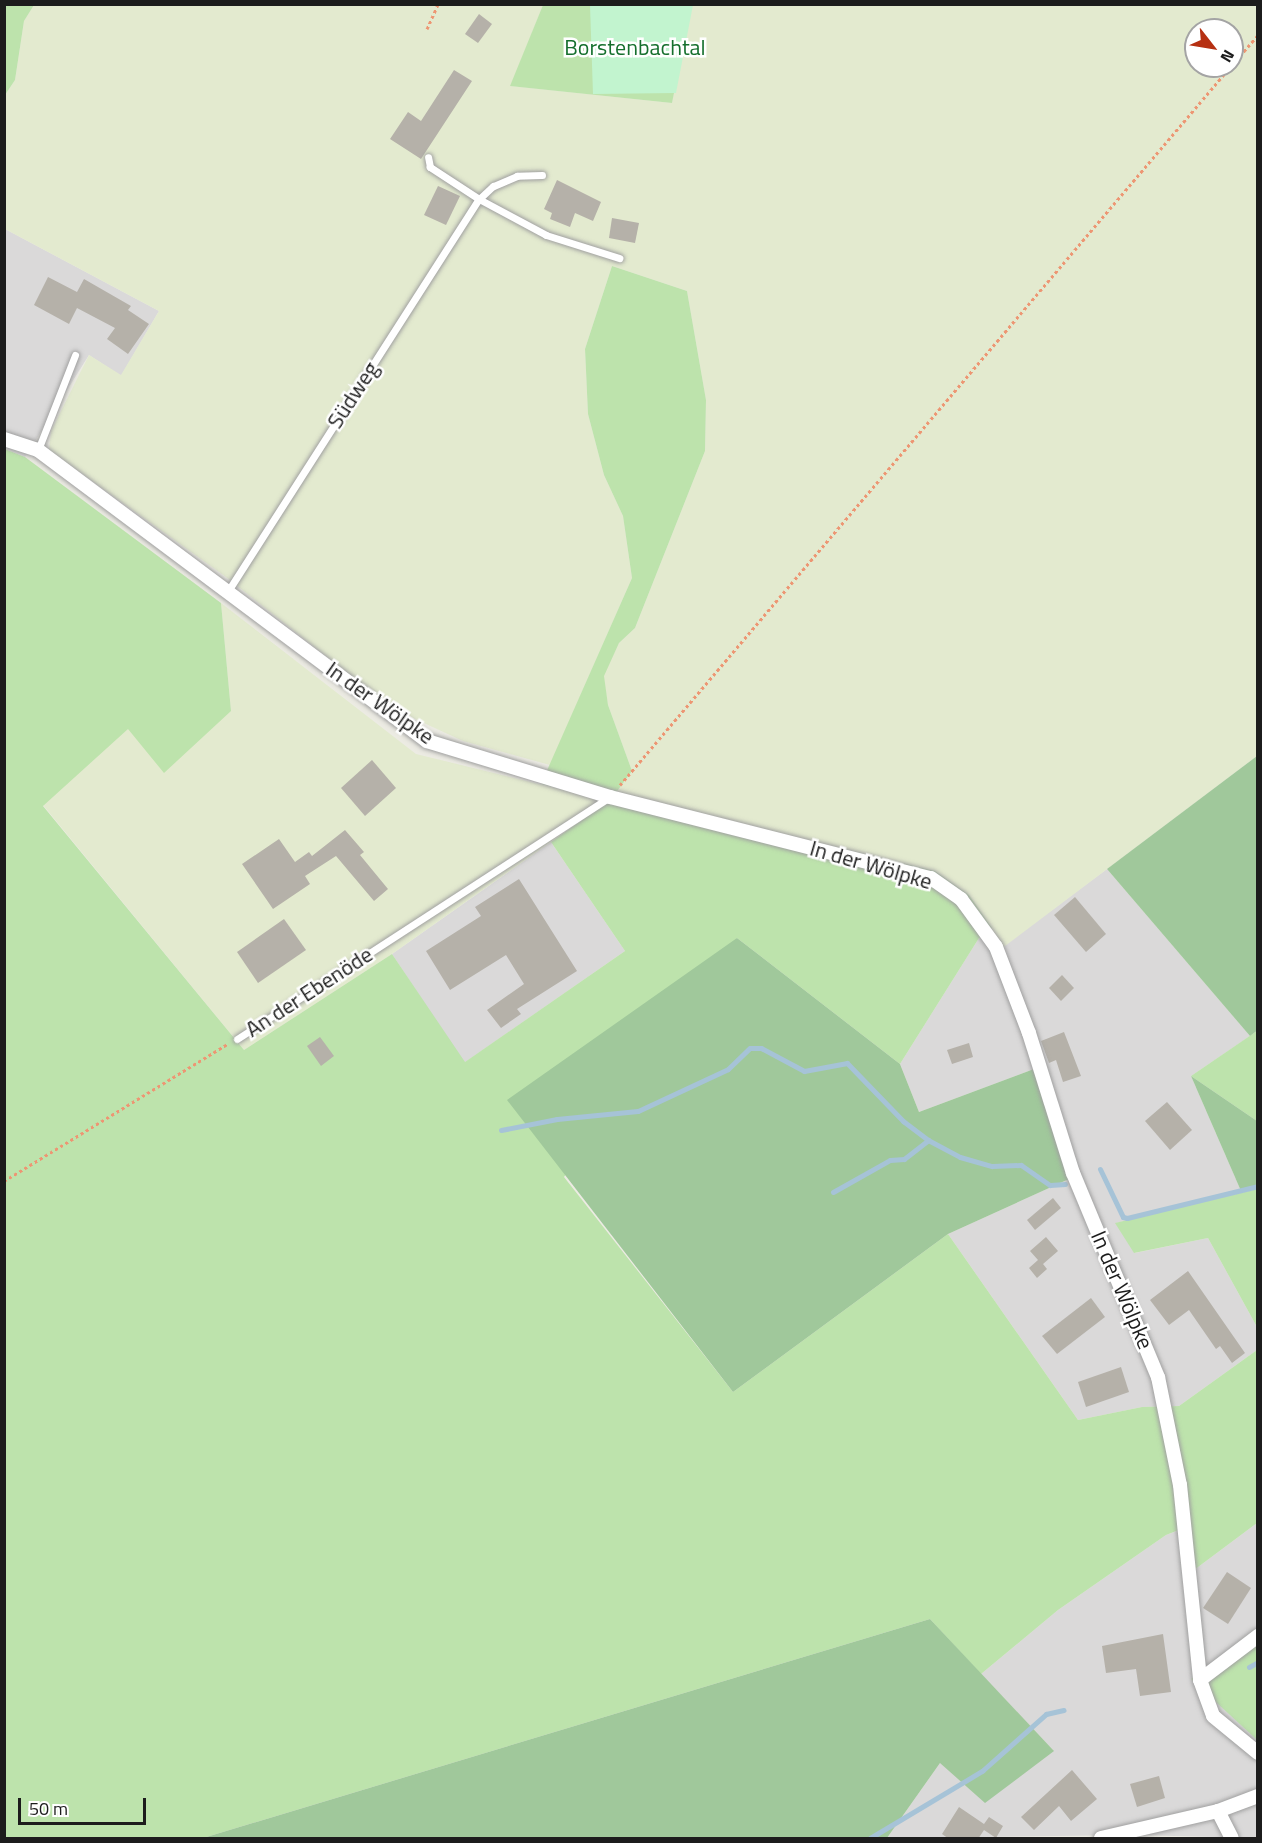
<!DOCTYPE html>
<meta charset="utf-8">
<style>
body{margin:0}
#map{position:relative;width:1262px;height:1843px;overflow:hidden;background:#ecebe3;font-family:"Titillium Web",sans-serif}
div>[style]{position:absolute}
.residential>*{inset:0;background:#dad9d9}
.farmland>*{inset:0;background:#e3eacf}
.grass>*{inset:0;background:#bde3ac}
.forest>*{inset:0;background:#a0c89b}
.park>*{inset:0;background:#c2f4cf}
.stream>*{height:5px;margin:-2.5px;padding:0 2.5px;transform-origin:2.5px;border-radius:2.5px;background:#a6c3d7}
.building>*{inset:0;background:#b5b1a9}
.path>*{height:3px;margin-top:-1.5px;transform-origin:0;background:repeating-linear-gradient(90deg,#ed9673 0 3px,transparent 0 6px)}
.roads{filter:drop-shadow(0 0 2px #a0a0a0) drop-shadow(0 0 2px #a0a0a0)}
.service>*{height:7px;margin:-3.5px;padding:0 3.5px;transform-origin:3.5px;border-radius:3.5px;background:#fff}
.minor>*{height:14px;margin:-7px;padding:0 7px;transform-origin:7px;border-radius:7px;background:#fff}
span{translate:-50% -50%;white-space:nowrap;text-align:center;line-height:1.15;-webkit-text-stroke:5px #fff;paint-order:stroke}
.park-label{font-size:22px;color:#156f2d}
.street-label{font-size:22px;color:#1c1c1c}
.frame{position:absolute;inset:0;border:6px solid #1c1c1c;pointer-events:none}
.north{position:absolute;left:1184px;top:18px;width:60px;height:60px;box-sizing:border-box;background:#fff;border:2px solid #a4a4a4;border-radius:50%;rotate:121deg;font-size:16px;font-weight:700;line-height:24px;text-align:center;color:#1c1c1c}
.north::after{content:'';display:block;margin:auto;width:21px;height:27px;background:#b63012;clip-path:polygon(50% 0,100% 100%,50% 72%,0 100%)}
.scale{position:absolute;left:18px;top:1798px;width:128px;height:27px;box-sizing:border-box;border:3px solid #1c1c1c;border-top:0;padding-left:8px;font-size:18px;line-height:21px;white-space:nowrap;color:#1c1c1c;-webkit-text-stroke:4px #fff;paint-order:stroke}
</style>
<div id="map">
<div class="residential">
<i style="clip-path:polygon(5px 229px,159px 311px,121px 376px,89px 355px,25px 457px,5px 449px)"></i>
<i style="clip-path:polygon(551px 842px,625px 951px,464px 1063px,392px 954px)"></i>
<i style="clip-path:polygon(1107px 869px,1250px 1036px,1191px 1076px,1241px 1191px,1116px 1223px,1135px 1253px,1208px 1238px,1257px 1327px,1257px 1350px,1179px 1406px,1142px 1407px,1078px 1420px,948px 1234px,1069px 1179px,1034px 1069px,919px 1112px,900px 1064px,979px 938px,992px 928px,1001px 948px)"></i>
<i style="clip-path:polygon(1257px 1523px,1257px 1628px,1192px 1679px,1257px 1740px,1257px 1838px,1135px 1835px,887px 1838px,940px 1763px,1053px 1750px,981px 1674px,1058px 1610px,1166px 1535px,1185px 1528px,1186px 1576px)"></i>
</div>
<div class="farmland">
<i style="clip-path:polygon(evenodd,34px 5px,543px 5px,511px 86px,672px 103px,692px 5px,1257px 5px,1257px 756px,1001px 949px,969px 895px,935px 871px,615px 794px,632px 771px,608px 705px,603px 676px,619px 643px,635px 628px,705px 451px,706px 400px,687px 291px,612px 266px,585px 349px,588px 414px,604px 475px,623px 516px,632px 578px,550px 765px,463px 741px,413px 718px,374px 694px,226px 577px,49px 450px,51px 431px,89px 355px,121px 375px,159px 311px,5px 229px,5px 95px,15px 80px,24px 21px,34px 5px,1196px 30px,1232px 30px,1232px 66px,1196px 66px,1196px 30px)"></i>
<i style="clip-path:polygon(221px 603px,416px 754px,609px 801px,392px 954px,244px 1050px,43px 805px,128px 728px,231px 711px)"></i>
</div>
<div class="grass">
<i style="clip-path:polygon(4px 5px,34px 5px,24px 21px,15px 80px,5px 95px)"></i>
<i style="clip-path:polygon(543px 5px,692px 5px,672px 103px,510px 86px)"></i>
<i style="clip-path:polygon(612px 266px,687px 291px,706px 400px,705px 451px,635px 628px,619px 643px,604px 676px,608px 705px,632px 771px,615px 794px,935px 871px,969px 895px,992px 928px,979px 938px,900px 1064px,737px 938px,564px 1177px,733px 1392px,948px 1234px,1078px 1420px,1142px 1407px,1179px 1406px,1257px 1350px,1257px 1523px,1186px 1576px,1184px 1528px,1166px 1535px,1058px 1610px,981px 1674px,930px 1619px,203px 1838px,5px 1838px,5px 449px,25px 457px,221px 603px,231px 711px,164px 773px,128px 729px,43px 806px,244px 1050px,392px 954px,465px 1062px,625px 951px,551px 842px,609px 801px,541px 784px,632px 578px,623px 516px,604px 475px,588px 414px,585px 349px)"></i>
<i style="clip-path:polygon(1257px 1031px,1257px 1121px,1191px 1076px)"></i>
<i style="clip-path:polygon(1257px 1189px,1257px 1327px,1208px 1238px,1134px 1253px,1115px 1223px)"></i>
<i style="clip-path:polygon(1257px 1628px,1257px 1740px,1191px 1679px)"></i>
</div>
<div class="forest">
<i style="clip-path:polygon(1257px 756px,1258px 1030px,1250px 1036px,1107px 869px)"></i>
<i style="clip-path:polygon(737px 938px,900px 1064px,919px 1112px,1034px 1069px,1069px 1179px,948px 1234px,733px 1392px,507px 1100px)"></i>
<i style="clip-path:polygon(1191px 1076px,1257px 1121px,1257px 1189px,1241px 1191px)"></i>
<i style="clip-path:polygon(930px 1619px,1054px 1751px,985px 1803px,940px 1763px,887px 1838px,203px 1838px)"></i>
</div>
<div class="park">
<i style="clip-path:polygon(590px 5px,693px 5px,676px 93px,593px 94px)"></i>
</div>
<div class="stream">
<i style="left:501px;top:1130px;width:57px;rotate:-11.1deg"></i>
<i style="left:557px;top:1119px;width:81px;rotate:-5.6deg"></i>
<i style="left:638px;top:1111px;width:99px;rotate:-25deg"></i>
<i style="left:728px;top:1069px;width:30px;rotate:-44deg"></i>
<i style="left:750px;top:1048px;width:11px"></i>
<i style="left:761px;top:1048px;width:49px;rotate:28.1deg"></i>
<i style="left:804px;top:1071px;width:44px;rotate:-10.5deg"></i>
<i style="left:847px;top:1063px;width:81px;rotate:46deg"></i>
<i style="left:903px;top:1121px;width:31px;rotate:37deg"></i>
<i style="left:928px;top:1140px;width:36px;rotate:28deg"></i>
<i style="left:960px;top:1157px;width:33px;rotate:16deg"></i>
<i style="left:992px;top:1166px;width:29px;rotate:-2deg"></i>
<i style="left:1021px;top:1165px;width:35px;rotate:35deg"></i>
<i style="left:1050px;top:1185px;width:15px;rotate:-4deg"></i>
<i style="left:1100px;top:1169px;width:53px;rotate:64.4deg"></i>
<i style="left:1123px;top:1217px;width:4px;rotate:14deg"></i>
<i style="left:1127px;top:1218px;width:135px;rotate:-13.7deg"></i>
<i style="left:833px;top:1192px;width:65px;rotate:-29.3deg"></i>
<i style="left:890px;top:1160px;width:14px;rotate:-4deg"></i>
<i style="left:904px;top:1159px;width:31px;rotate:-38deg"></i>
<i style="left:1249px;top:1667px;width:10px;rotate:-29deg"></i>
<i style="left:870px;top:1838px;width:131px;rotate:-30.9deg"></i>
<i style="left:982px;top:1771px;width:86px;rotate:-41.7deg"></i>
<i style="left:1046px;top:1714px;width:18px;rotate:-13deg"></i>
</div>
<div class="building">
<i style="clip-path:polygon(479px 14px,492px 24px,478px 43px,465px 34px)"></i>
<i style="clip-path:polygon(454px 70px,472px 81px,421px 159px,390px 139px,408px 112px,421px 121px)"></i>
<i style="clip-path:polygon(557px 180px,601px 202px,593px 221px,575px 213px,570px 227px,550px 219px,552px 213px,544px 209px)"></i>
<i style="clip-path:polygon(438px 186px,460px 196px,446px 225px,424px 215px)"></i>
<i style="clip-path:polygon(612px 218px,639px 223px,635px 243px,609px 238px)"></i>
<i style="clip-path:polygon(48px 277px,77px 292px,84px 279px,131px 306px,128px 310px,149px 324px,128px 354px,107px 339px,115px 328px,77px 308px,69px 324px,34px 305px)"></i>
<i style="clip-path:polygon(372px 760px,396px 788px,365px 816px,341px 788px)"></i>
<i style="clip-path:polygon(345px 830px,364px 852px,360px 855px,388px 889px,374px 901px,336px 856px,305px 876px,310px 884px,273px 909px,242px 864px,279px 839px,295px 862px,309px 852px,312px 856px)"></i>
<i style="clip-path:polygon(519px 879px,577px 971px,517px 1009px,521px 1014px,501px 1028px,487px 1010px,524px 984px,506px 955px,450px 990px,426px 951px,481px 916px,475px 907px)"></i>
<i style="clip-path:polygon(1075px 897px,1106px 934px,1086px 952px,1054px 915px)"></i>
<i style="clip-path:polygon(284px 919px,306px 950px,258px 983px,237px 952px)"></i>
<i style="clip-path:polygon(1062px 975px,1074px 988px,1061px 1001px,1049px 988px)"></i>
<i style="clip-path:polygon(1064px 1032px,1081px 1076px,1063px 1082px,1056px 1060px,1049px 1063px,1041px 1041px)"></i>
<i style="clip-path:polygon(320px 1037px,334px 1056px,321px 1066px,307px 1046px)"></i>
<i style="clip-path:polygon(969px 1043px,973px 1057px,952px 1064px,947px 1050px)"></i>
<i style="clip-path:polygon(1167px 1102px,1192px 1130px,1170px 1150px,1145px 1121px)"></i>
<i style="clip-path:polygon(1053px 1198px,1061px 1208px,1035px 1230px,1027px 1220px)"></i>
<i style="clip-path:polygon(1046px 1237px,1058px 1251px,1043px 1264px,1047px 1269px,1037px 1278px,1029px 1268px,1038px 1260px,1030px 1251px)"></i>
<i style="clip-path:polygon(1188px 1271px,1245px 1353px,1232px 1363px,1220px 1346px,1216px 1349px,1189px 1310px,1169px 1325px,1150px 1300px)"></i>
<i style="clip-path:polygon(1091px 1298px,1105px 1317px,1057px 1354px,1042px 1336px)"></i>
<i style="clip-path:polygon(1121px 1367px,1129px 1392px,1086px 1407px,1078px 1382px)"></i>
<i style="clip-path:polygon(1227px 1572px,1251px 1588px,1228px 1624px,1203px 1608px)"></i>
<i style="clip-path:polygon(1163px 1634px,1171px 1692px,1140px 1696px,1136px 1669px,1106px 1673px,1102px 1646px)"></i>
<i style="clip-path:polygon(1072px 1770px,1097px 1799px,1071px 1821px,1059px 1806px,1034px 1830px,1021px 1817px)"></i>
<i style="clip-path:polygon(1159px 1776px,1165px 1798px,1137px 1807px,1130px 1784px)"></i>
<i style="clip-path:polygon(959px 1807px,984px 1824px,989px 1817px,1003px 1826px,996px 1838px,984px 1830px,978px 1839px,949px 1839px,942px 1834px)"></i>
</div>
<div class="path">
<i style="left:427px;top:29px;width:27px;rotate:-66deg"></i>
<i style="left:1232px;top:65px;width:40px;rotate:-49deg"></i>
<i style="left:620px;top:785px;width:944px;rotate:-49.64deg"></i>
<i style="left:4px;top:1181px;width:263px;rotate:-31.5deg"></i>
</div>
<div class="roads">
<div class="service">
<i style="left:542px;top:175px;width:25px;rotate:178deg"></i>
<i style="left:517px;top:176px;width:26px;rotate:157deg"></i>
<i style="left:493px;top:186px;width:19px;rotate:137deg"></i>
<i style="left:479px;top:199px;width:76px;rotate:28.2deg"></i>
<i style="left:546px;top:235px;width:77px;rotate:17.5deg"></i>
<i style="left:38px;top:450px;width:102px;rotate:-68.7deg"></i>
<i style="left:228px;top:591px;width:465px;rotate:-57.4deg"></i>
<i style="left:479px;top:199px;width:59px;rotate:-146.9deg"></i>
<i style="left:430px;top:167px;width:10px;rotate:-101deg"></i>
<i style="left:237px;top:1039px;width:445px;rotate:-33deg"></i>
</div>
<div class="minor">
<i style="left:4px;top:439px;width:36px;rotate:18deg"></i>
<i style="left:38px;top:450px;width:486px;rotate:36.8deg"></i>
<i style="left:427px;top:741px;width:191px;rotate:17deg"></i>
<i style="left:610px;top:797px;width:331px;rotate:14.2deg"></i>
<i style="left:931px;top:878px;width:37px;rotate:35deg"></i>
<i style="left:961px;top:899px;width:59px;rotate:53.9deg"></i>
<i style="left:996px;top:947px;width:92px;rotate:69deg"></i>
<i style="left:1029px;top:1033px;width:147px;rotate:72.6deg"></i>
<i style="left:1073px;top:1173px;width:221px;rotate:67.4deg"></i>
<i style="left:1158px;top:1377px;width:110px;rotate:78.5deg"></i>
<i style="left:1180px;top:1485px;width:196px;rotate:84.1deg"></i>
<i style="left:1200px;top:1680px;width:38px;rotate:70deg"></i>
<i style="left:1213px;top:1716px;width:58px;rotate:39.4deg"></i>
<i style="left:1200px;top:1680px;width:73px;rotate:-37.2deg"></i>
<i style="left:1218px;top:1811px;width:30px;rotate:63deg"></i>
<i style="left:1101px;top:1838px;width:120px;rotate:-13deg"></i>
<i style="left:1218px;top:1811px;width:43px;rotate:-20.6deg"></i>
</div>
</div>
<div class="park-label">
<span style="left:635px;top:48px">Borstenbachtal</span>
</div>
<div class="street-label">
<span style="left:353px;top:395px;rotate:-57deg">Südweg</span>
<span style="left:380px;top:703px;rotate:35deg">In der Wölpke</span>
<span style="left:871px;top:865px;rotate:16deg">In der Wölpke</span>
<span style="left:309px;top:992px;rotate:-33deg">An der Ebenöde</span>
<span style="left:1122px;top:1290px;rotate:67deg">In der Wölpke</span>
</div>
<div class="frame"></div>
<div class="north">N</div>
<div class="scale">50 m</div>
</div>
